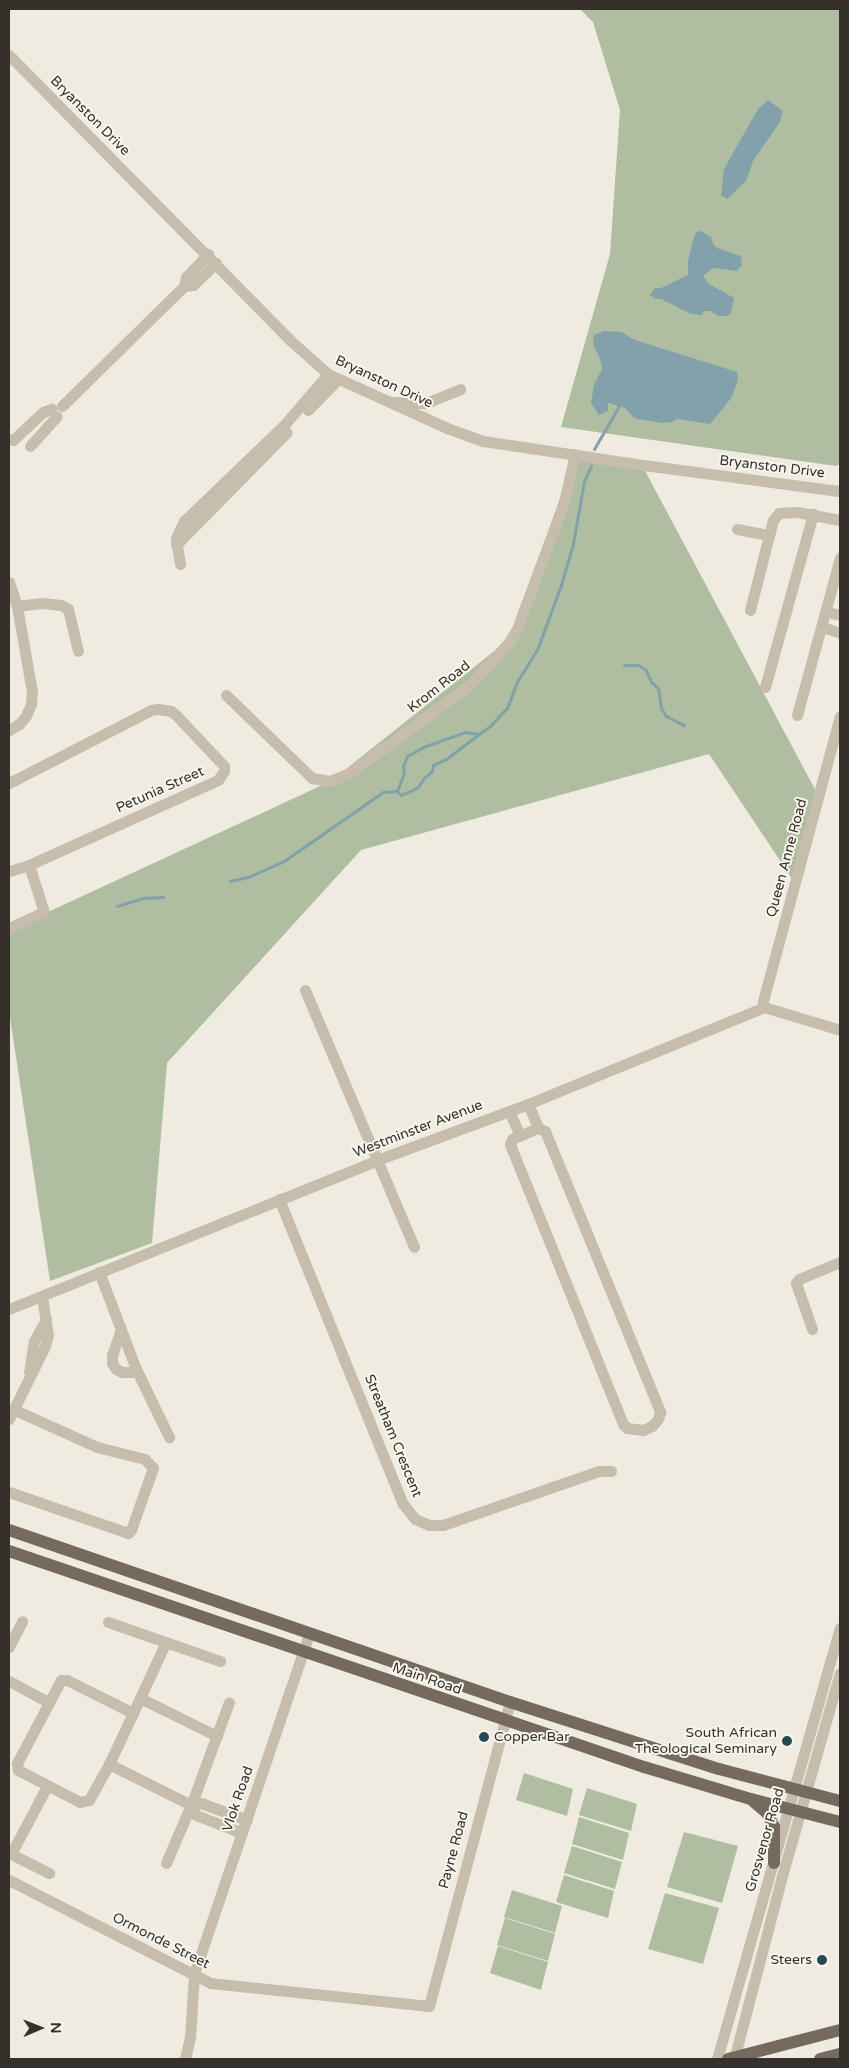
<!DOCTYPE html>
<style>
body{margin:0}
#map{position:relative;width:849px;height:2068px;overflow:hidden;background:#f0ebe0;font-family:"Varela Round",sans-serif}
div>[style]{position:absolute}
.green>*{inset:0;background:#afbea1}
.water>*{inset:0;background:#82a1aa}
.stream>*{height:3px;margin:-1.5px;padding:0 1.5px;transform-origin:1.5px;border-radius:1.5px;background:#82a1aa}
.minor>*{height:11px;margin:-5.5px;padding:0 5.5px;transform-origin:5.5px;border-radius:5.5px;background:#c7bdad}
.major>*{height:12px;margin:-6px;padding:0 6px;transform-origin:6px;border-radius:6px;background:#766a5e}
.dots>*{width:14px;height:14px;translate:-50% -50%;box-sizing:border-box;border:2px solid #f8f5ec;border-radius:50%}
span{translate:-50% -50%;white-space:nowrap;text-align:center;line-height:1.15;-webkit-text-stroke:4px #f8f5ec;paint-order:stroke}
.street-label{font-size:14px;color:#36302b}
.poi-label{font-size:14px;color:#36302b}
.right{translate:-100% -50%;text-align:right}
.left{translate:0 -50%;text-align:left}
.frame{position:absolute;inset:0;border:10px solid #36302b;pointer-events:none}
.north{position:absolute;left:15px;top:2003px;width:50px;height:50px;-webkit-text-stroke:4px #f8f5ec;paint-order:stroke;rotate:89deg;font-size:14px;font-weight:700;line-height:20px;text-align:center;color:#36302b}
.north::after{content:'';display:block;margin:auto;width:18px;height:22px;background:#36302b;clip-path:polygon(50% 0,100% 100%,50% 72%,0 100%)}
</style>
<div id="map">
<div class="green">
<i style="clip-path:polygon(580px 9px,840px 9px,840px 464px,836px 466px,561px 427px,610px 254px,620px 110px,593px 22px)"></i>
<i style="clip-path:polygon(574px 457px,643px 467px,818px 795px,795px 883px,709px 754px,361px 850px,167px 1063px,152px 1243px,50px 1281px,9px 1011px,9px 930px,331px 781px,513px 636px)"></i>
<i style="clip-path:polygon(524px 1773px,573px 1789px,567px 1816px,516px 1800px)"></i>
<i style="clip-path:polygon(587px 1788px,637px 1804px,631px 1831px,579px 1815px)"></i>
<i style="clip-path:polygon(579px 1817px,629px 1833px,623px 1860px,572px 1844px)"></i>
<i style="clip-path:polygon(684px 1832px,738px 1846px,722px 1903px,667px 1887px)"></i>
<i style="clip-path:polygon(572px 1846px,622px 1862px,615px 1889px,564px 1873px)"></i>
<i style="clip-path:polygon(564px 1875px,614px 1891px,608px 1918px,556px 1902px)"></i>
<i style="clip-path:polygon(512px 1890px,562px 1906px,555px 1933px,504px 1917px)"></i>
<i style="clip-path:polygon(665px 1893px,719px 1908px,703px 1964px,648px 1949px)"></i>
<i style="clip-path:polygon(505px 1918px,555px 1934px,548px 1961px,497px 1945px)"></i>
<i style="clip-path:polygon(498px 1946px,548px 1962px,541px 1990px,490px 1973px)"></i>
</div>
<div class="water">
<i style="clip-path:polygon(768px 100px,783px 111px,780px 122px,753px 161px,746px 181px,727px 199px,721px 195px,724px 169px,758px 109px)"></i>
<i style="clip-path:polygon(701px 231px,711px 237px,713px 244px,717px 248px,741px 256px,742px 265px,737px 271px,713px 268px,703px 276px,709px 284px,734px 298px,731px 313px,726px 316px,718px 316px,710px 311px,703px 311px,702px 315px,691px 314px,661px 299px,655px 299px,650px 295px,655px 288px,661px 288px,688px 275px,688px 261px,693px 240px,696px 232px)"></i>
<i style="clip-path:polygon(604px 331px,621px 332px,635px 340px,737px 372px,738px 380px,732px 397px,710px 424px,677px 419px,672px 422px,662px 423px,643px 420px,634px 418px,625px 408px,608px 403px,608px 411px,599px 415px,591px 403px,594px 385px,602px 369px,600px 359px,593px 344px,594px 335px)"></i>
</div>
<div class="stream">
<i style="left:594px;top:449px;width:50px;rotate:-59.8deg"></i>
<i style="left:624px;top:665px;width:14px"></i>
<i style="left:638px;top:665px;width:9px;rotate:32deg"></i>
<i style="left:646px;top:670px;width:13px;rotate:67deg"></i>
<i style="left:651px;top:682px;width:9px;rotate:41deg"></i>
<i style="left:658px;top:688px;width:20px;rotate:81deg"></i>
<i style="left:661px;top:708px;width:9px;rotate:58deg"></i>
<i style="left:666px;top:716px;width:20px;rotate:27deg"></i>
<i style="left:397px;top:791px;width:6px;rotate:45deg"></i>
<i style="left:401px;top:795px;width:17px;rotate:-24deg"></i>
<i style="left:417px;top:788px;width:12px;rotate:-55deg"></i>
<i style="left:424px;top:778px;width:11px;rotate:-41deg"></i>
<i style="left:432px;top:771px;width:6px;rotate:-81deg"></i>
<i style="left:433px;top:765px;width:14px;rotate:-25deg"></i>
<i style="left:446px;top:759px;width:41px;rotate:-37.1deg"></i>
<i style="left:230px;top:881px;width:18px;rotate:-13deg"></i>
<i style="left:248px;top:877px;width:39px;rotate:-24deg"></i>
<i style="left:284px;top:861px;width:121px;rotate:-34.9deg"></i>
<i style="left:383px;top:792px;width:14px;rotate:-4deg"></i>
<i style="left:397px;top:791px;width:19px;rotate:-69deg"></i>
<i style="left:404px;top:773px;width:7px;rotate:-98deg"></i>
<i style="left:403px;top:766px;width:11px;rotate:-68deg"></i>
<i style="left:407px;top:756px;width:18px;rotate:-29deg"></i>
<i style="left:423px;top:747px;width:45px;rotate:-19.7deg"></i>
<i style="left:465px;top:732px;width:14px;rotate:8deg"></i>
<i style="left:479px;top:734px;width:14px;rotate:-36deg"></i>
<i style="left:490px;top:726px;width:25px;rotate:-47deg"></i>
<i style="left:507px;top:708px;width:30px;rotate:-69deg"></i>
<i style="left:518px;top:680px;width:36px;rotate:-58deg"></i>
<i style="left:537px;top:650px;width:69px;rotate:-69.7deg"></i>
<i style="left:561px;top:585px;width:43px;rotate:-73.7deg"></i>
<i style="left:573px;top:544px;width:64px;rotate:-80.1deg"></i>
<i style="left:584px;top:481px;width:17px;rotate:-65deg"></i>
<i style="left:117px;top:906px;width:27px;rotate:-17deg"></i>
<i style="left:143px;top:898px;width:20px;rotate:-3deg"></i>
</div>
<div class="minor">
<i style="left:9px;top:55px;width:400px;rotate:45.4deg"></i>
<i style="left:290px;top:340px;width:51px;rotate:41.8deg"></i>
<i style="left:328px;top:374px;width:131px;rotate:24.4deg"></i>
<i style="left:447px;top:428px;width:38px;rotate:20deg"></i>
<i style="left:483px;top:441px;width:163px;rotate:8.5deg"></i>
<i style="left:644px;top:465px;width:198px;rotate:7.6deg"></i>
<i style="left:184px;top:286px;width:9px;rotate:-6deg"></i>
<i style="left:193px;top:285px;width:32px;rotate:-44deg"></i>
<i style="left:392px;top:402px;width:34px;rotate:2deg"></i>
<i style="left:426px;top:403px;width:37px;rotate:-22deg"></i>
<i style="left:62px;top:406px;width:171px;rotate:-44.5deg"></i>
<i style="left:184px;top:286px;width:9px;rotate:-77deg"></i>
<i style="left:186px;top:277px;width:32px;rotate:-46deg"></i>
<i style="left:308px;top:410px;width:43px;rotate:-45.9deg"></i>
<i style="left:9px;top:439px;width:4px;rotate:14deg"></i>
<i style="left:13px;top:440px;width:41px;rotate:-43deg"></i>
<i style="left:43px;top:412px;width:9px;rotate:-21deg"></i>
<i style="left:30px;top:446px;width:40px;rotate:-48deg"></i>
<i style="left:737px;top:529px;width:33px;rotate:11deg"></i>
<i style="left:176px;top:545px;width:158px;rotate:-45.5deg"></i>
<i style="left:180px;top:564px;width:26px;rotate:-99deg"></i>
<i style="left:176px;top:538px;width:19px;rotate:-65deg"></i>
<i style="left:184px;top:521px;width:139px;rotate:-43.8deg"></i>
<i style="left:284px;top:425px;width:67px;rotate:-49.2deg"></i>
<i style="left:9px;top:582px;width:25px;rotate:72deg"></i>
<i style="left:17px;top:606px;width:87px;rotate:80.1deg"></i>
<i style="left:32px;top:692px;width:12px;rotate:95deg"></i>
<i style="left:31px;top:704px;width:13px;rotate:113deg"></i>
<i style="left:26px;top:716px;width:11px;rotate:131deg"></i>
<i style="left:19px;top:724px;width:12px;rotate:149deg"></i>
<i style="left:17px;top:606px;width:25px;rotate:-7deg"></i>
<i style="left:42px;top:603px;width:19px;rotate:6deg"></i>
<i style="left:61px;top:605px;width:8px;rotate:30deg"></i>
<i style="left:68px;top:609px;width:43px;rotate:76.6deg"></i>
<i style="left:750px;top:610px;width:93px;rotate:-75.7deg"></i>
<i style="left:773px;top:520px;width:9px;rotate:-49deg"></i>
<i style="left:779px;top:513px;width:18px;rotate:-3deg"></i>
<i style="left:797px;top:512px;width:44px;rotate:10.5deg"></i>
<i style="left:826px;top:612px;width:14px;rotate:12deg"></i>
<i style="left:822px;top:627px;width:19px;rotate:18deg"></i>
<i style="left:765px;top:687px;width:180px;rotate:-74.5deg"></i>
<i style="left:226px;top:695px;width:120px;rotate:44deg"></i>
<i style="left:312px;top:778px;width:18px;rotate:9deg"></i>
<i style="left:330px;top:781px;width:23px;rotate:-23deg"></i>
<i style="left:351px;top:772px;width:150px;rotate:-36.3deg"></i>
<i style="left:472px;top:683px;width:55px;rotate:-47.9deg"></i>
<i style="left:509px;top:642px;width:15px;rotate:-58deg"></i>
<i style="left:517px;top:629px;width:135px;rotate:-69.7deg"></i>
<i style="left:564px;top:502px;width:49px;rotate:-77.1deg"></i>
<i style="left:797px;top:715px;width:163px;rotate:-74.7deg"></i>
<i style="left:9px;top:783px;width:160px;rotate:-27.2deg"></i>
<i style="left:151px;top:710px;width:7px;rotate:-8deg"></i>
<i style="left:158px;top:709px;width:13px;rotate:9deg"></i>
<i style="left:171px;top:711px;width:6px;rotate:39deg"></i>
<i style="left:176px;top:715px;width:70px;rotate:46.7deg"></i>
<i style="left:224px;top:766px;width:5px;rotate:90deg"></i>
<i style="left:224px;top:771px;width:11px;rotate:124deg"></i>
<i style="left:218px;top:780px;width:207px;rotate:155.8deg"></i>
<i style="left:29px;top:865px;width:21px;rotate:163deg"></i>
<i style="left:9px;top:928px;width:38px;rotate:-25deg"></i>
<i style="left:44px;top:912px;width:49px;rotate:-107.7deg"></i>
<i style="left:305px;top:990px;width:279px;rotate:67deg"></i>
<i style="left:764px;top:1007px;width:6px;rotate:-99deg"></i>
<i style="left:763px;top:1001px;width:295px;rotate:-74.9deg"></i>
<i style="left:528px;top:1104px;width:26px;rotate:67deg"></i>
<i style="left:538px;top:1128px;width:8px;rotate:23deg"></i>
<i style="left:545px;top:1131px;width:304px;rotate:67.7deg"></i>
<i style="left:660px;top:1412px;width:7px;rotate:106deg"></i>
<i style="left:658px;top:1419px;width:9px;rotate:131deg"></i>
<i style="left:652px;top:1426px;width:10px;rotate:156deg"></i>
<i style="left:643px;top:1430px;width:16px;rotate:-173deg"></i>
<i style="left:627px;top:1428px;width:6px;rotate:-135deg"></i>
<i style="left:623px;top:1424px;width:302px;rotate:-112deg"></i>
<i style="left:510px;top:1144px;width:5px;rotate:-68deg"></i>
<i style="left:512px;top:1139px;width:28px;rotate:-23deg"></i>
<i style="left:509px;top:1111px;width:27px;rotate:66deg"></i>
<i style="left:279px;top:1199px;width:329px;rotate:67.9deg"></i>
<i style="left:403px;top:1504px;width:19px;rotate:51deg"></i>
<i style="left:415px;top:1519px;width:15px;rotate:23deg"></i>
<i style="left:429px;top:1525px;width:14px"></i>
<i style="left:443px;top:1525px;width:165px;rotate:-19.1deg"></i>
<i style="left:599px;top:1471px;width:12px"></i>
<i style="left:99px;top:1272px;width:104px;rotate:69.1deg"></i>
<i style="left:136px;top:1369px;width:76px;rotate:64.1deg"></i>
<i style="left:9px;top:1309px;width:397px;rotate:-22deg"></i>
<i style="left:377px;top:1160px;width:161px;rotate:-20.3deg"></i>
<i style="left:528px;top:1104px;width:255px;rotate:-22.3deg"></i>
<i style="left:764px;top:1007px;width:79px;rotate:16.8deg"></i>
<i style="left:121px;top:1329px;width:28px;rotate:109deg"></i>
<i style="left:112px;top:1355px;width:8px;rotate:90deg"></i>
<i style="left:112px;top:1363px;width:7px;rotate:56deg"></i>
<i style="left:116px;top:1369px;width:7px;rotate:27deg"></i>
<i style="left:122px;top:1372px;width:9px"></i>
<i style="left:131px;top:1372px;width:6px;rotate:-31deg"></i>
<i style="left:812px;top:1329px;width:49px;rotate:-109.2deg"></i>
<i style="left:796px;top:1283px;width:5px;rotate:-53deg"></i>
<i style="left:799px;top:1279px;width:44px;rotate:-22.5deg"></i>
<i style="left:29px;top:1372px;width:31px;rotate:-81deg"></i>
<i style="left:34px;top:1341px;width:25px;rotate:-61deg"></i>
<i style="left:9px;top:1419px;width:81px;rotate:-63.7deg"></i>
<i style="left:45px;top:1346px;width:11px;rotate:-75deg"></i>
<i style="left:48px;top:1335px;width:39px;rotate:-99deg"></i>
<i style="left:9px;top:1492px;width:126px;rotate:19deg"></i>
<i style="left:128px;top:1533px;width:4px;rotate:-45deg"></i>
<i style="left:131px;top:1530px;width:66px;rotate:-70.5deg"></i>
<i style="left:153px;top:1468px;width:12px;rotate:-132deg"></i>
<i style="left:145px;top:1459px;width:49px;rotate:-166deg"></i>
<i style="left:97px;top:1447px;width:90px;rotate:-155.7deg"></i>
<i style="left:108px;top:1622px;width:119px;rotate:19.2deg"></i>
<i style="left:9px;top:1647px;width:29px;rotate:-63deg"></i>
<i style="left:9px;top:1681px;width:44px;rotate:28.3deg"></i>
<i style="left:140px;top:1698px;width:86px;rotate:26.3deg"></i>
<i style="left:133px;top:1713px;width:74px;rotate:-153.4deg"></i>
<i style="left:67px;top:1680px;width:6px;rotate:180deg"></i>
<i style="left:61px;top:1680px;width:94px;rotate:117.9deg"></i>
<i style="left:17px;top:1763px;width:7px;rotate:82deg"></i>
<i style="left:18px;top:1770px;width:70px;rotate:27.3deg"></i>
<i style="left:80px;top:1802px;width:9px;rotate:-13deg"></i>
<i style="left:89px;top:1800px;width:41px;rotate:-60.9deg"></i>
<i style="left:109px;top:1764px;width:56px;rotate:-64.8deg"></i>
<i style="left:133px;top:1713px;width:78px;rotate:-65.1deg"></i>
<i style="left:109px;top:1764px;width:92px;rotate:26.6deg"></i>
<i style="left:191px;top:1805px;width:11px;rotate:63deg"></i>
<i style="left:196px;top:1815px;width:49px;rotate:21.4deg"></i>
<i style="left:191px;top:1805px;width:10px;rotate:-11deg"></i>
<i style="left:201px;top:1803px;width:49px;rotate:20.3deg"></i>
<i style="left:9px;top:1853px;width:45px;rotate:26.6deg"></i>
<i style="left:11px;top:1854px;width:77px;rotate:-62.1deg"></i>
<i style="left:166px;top:1863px;width:69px;rotate:-66.8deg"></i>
<i style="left:193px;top:1800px;width:104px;rotate:-69.8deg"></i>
<i style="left:9px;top:1880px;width:226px;rotate:27.1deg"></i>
<i style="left:210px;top:1983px;width:220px;rotate:6deg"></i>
<i style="left:429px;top:2006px;width:315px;rotate:-75.1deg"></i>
<i style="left:185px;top:2059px;width:22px;rotate:-77deg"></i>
<i style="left:190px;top:2038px;width:64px;rotate:-86.4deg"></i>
<i style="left:194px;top:1974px;width:359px;rotate:-71.3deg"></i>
<i style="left:717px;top:2059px;width:448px;rotate:-74.1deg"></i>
<i style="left:734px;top:2059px;width:189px;rotate:-75.3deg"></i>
<i style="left:782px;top:1876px;width:211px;rotate:-74.1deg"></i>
</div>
<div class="major">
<i style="left:9px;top:1530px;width:530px;rotate:18.95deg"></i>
<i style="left:510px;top:1702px;width:219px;rotate:17.8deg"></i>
<i style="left:719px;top:1769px;width:125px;rotate:14.8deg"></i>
<i style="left:9px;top:1551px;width:671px;rotate:18.79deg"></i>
<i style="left:644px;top:1767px;width:112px;rotate:16.7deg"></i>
<i style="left:751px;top:1799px;width:92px;rotate:14.5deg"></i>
<i style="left:754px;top:1802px;width:17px;rotate:40deg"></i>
<i style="left:767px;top:1813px;width:16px;rotate:63deg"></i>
<i style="left:774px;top:1827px;width:36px;rotate:90deg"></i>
<i style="left:728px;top:2059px;width:116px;rotate:-14.5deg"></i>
<i style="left:820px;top:2059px;width:21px;rotate:-14deg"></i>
</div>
<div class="dots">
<i style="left:484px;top:1737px;background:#254853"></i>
<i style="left:787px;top:1741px;background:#254853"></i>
<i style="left:822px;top:1960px;background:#254853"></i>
</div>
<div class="street-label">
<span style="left:90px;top:116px;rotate:45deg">Bryanston Drive</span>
<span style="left:384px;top:382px;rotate:25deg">Bryanston Drive</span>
<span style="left:772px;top:467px;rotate:7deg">Bryanston Drive</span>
<span style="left:439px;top:687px;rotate:-38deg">Krom Road</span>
<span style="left:160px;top:790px;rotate:-24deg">Petunia Street</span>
<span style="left:787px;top:858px;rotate:-75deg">Queen Anne Road</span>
<span style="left:418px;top:1129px;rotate:-21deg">Westminster Avenue</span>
<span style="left:393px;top:1436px;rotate:68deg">Streatham Crescent</span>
<span style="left:427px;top:1679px;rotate:19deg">Main Road</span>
<span style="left:238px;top:1799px;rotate:-71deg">Vlok Road</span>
<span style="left:765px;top:1840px;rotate:-74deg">Grosvenor Road</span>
<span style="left:454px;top:1850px;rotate:-75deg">Payne Road</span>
<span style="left:161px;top:1941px;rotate:27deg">Ormonde Street</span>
</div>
<div class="poi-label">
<span class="right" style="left:777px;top:1741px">South African<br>Theological Seminary</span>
<span class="left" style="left:494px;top:1737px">Copper Bar</span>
<span class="right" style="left:812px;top:1960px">Steers</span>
</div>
<div class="frame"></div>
<div class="north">N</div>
</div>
